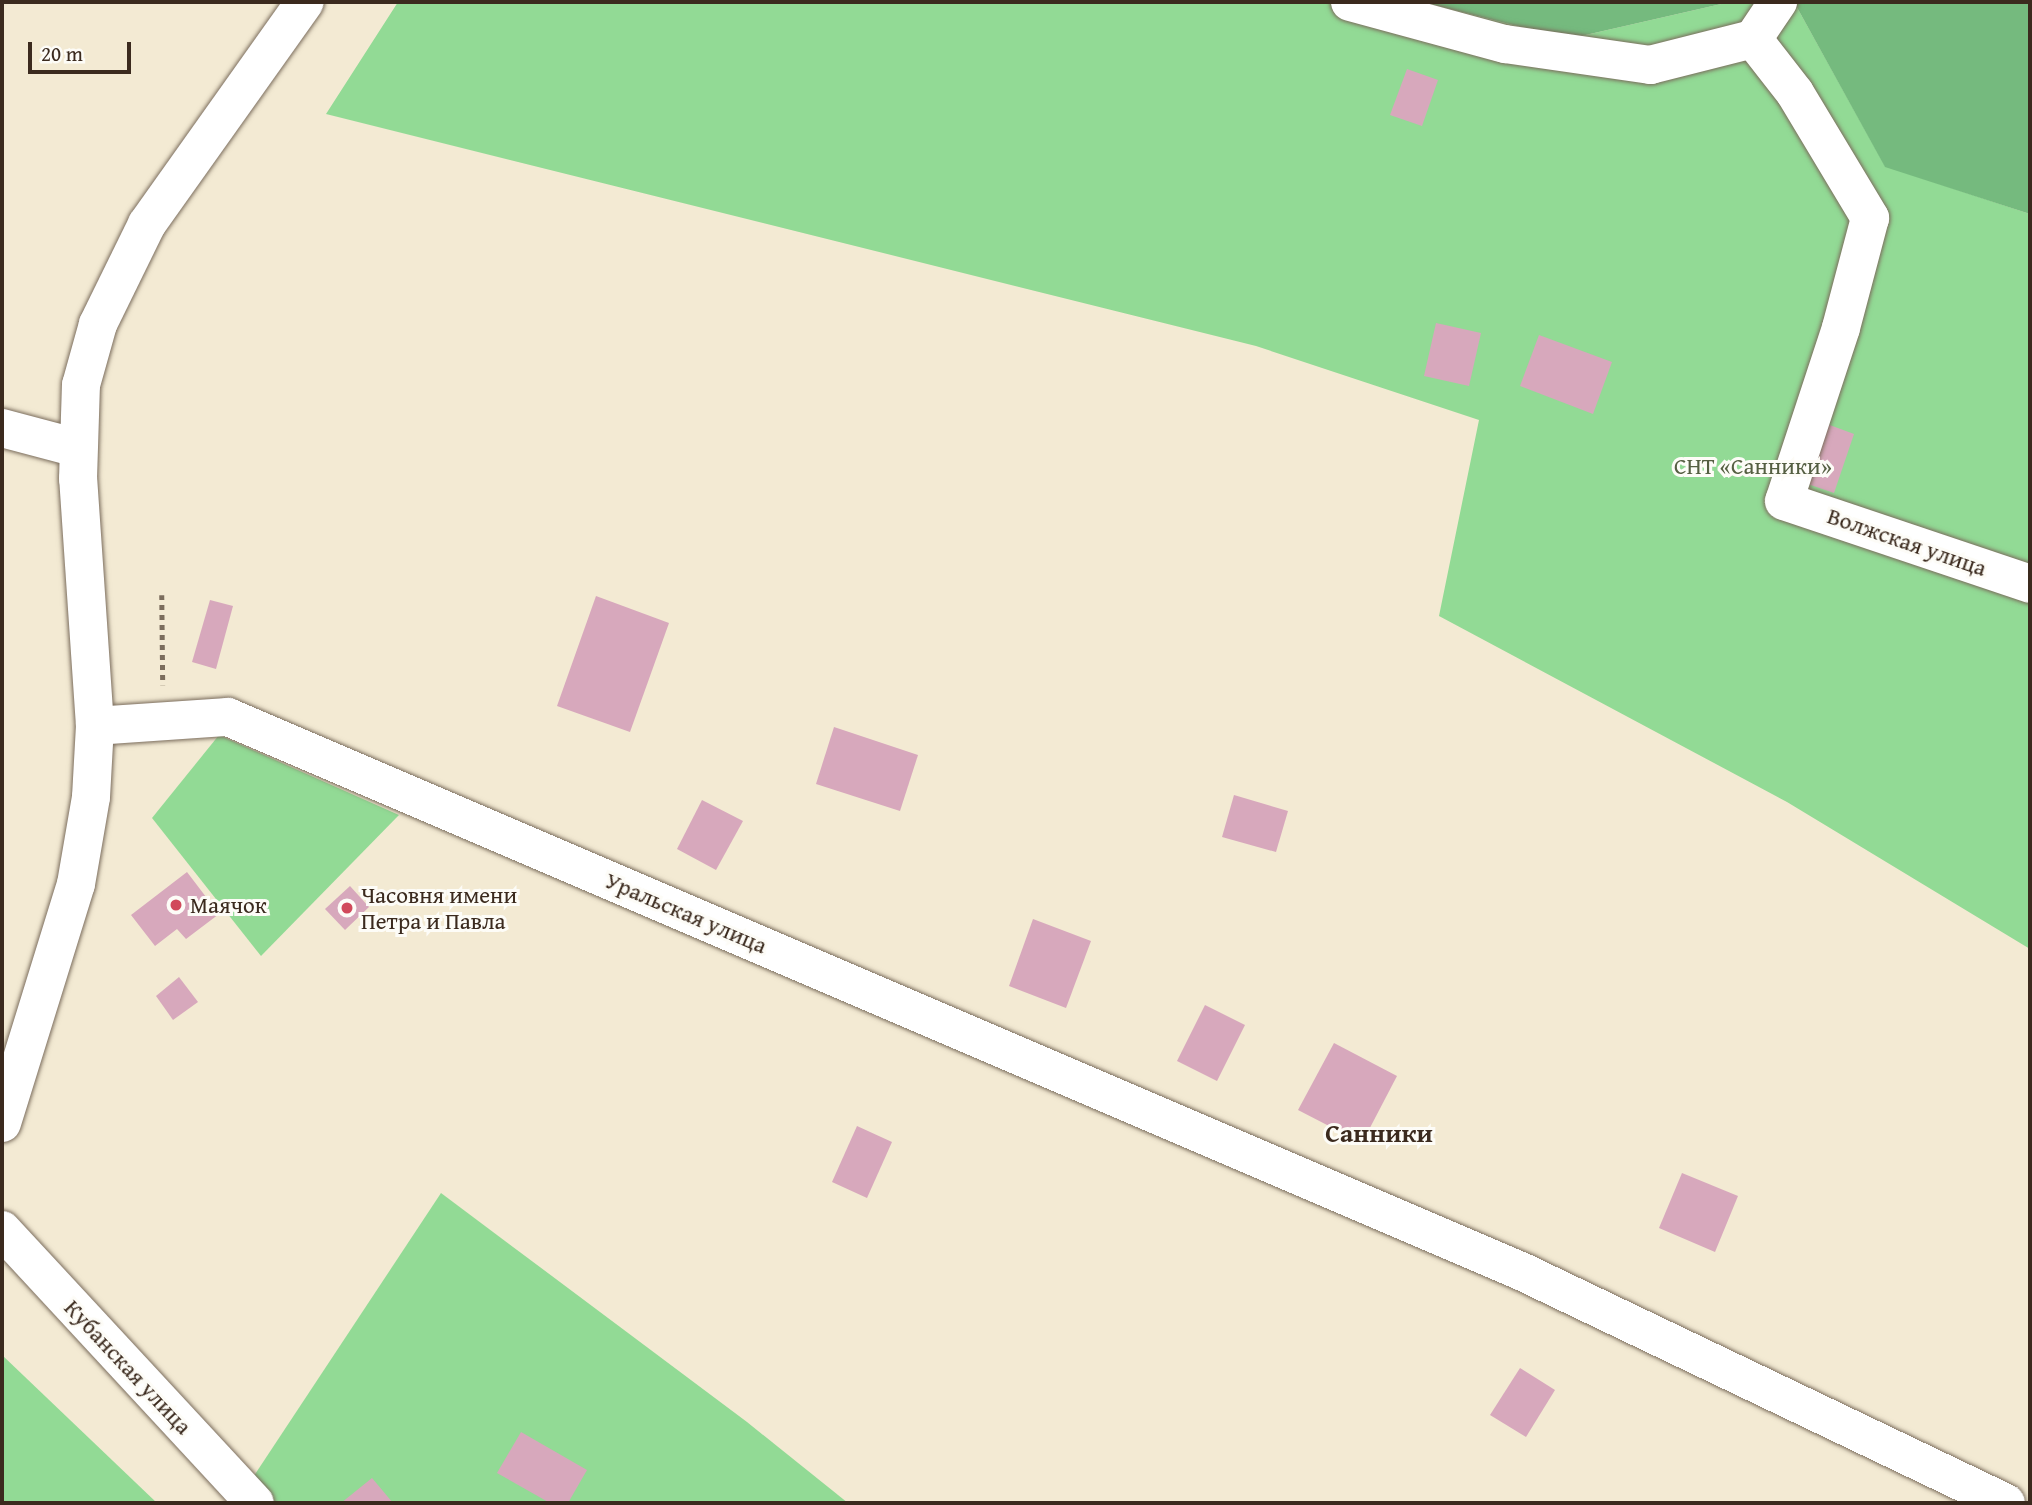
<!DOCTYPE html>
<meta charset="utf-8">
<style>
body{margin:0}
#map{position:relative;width:2032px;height:1505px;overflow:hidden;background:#f3ead3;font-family:"Gentium Book Plus",serif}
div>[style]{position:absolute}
.green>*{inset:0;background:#92da95}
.forest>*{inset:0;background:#75ba7e}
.building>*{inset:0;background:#d7a8bc}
.path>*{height:4.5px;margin-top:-2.25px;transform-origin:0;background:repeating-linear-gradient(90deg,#7b6d5d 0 5px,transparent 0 10px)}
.roads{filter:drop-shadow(0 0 2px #7b6d5d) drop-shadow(0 0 2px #7b6d5d)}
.minor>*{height:38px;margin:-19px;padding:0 19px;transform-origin:19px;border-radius:19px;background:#fff}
.dots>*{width:19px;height:19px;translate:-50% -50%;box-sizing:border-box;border:4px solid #fdfcf7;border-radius:50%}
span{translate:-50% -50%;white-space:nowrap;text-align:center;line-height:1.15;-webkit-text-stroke:6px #fdfcf7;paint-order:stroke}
.park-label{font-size:23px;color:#555f42}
.street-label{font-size:23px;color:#3b2a1e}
.poi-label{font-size:23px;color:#3b2a1e}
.left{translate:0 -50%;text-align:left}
.quarter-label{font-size:26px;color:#3b2a1e;font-weight:700}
.frame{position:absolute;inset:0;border:4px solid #3b2a1e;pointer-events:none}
.scale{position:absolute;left:28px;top:42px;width:103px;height:32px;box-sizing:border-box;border:4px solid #3b2a1e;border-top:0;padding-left:9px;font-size:21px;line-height:24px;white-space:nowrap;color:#3b2a1e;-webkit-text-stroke:5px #fdfcf7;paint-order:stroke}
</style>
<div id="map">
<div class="green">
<i style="clip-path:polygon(398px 2px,1422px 2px,1568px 39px,1730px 2px,1794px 2px,1885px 166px,2030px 214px,2030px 949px,1787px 802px,1439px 616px,1479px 420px,1256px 346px,326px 114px)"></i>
<i style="clip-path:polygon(219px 735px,399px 815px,261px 956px,152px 818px)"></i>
<i style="clip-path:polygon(441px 1193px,747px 1422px,848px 1503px,236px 1503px)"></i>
<i style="clip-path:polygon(2px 1355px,157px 1503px,2px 1503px)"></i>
</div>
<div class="forest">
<i style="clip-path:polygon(1422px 2px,1730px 2px,1568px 39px)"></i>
<i style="clip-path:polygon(1794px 2px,2030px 2px,2030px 214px,1885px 167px)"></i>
</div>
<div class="building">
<i style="clip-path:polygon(1407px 69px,1438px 80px,1422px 126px,1390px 115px)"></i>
<i style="clip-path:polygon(1436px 323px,1481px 333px,1469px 386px,1424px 376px)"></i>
<i style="clip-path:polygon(1539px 335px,1612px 362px,1593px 414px,1520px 386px)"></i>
<i style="clip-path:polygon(1819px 421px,1854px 434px,1834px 493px,1799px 481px)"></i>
<i style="clip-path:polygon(596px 596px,669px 623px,630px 732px,557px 706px)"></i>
<i style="clip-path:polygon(210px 600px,233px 606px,216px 669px,192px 662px)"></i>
<i style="clip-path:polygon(834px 727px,918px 755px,900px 811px,816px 784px)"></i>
<i style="clip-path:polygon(1234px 795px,1288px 811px,1276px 852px,1222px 837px)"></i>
<i style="clip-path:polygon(702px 800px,743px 821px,716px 870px,677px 849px)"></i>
<i style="clip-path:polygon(187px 872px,219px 914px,186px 939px,177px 929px,155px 946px,131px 915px)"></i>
<i style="clip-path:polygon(350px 886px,369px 907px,345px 930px,325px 909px)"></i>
<i style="clip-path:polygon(1033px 919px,1091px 941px,1066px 1008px,1009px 986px)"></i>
<i style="clip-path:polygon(179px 977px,198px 1002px,173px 1020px,156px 996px)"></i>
<i style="clip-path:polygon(1205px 1005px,1245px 1025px,1217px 1081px,1177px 1061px)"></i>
<i style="clip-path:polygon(1334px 1043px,1397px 1076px,1362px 1143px,1298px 1110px)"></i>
<i style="clip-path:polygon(857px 1126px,892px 1142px,867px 1198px,832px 1182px)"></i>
<i style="clip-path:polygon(1682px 1173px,1738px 1196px,1715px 1252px,1659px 1228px)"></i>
<i style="clip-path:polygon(1520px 1368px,1555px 1390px,1526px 1437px,1490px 1415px)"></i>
<i style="clip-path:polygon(521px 1432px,587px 1470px,568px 1503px,550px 1503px,497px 1473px)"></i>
<i style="clip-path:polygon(372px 1478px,393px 1503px,341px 1503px)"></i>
</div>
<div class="path">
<i style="left:162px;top:595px;width:90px;rotate:89.4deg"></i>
</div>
<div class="roads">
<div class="minor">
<i style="left:1350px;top:2px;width:161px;rotate:15.2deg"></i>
<i style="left:1505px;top:44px;width:147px;rotate:8.2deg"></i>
<i style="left:1650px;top:65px;width:106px;rotate:-14.2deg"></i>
<i style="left:1753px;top:39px;width:45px;rotate:-56deg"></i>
<i style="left:1753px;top:39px;width:68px;rotate:52.1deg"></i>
<i style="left:1795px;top:93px;width:146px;rotate:59deg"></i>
<i style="left:1870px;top:218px;width:114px;rotate:104.8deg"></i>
<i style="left:1841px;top:328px;width:182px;rotate:108.2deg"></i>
<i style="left:1784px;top:501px;width:260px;rotate:18.6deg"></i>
<i style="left:2px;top:428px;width:78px;rotate:14.9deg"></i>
<i style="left:95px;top:726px;width:133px;rotate:-3.9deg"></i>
<i style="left:228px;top:717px;width:1411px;rotate:23.2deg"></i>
<i style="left:1525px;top:1273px;width:533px;rotate:25.56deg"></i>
<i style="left:2px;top:1123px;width:250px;rotate:-72.8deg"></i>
<i style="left:76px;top:884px;width:88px;rotate:-80.2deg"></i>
<i style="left:91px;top:797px;width:71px;rotate:-86.8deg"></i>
<i style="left:95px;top:726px;width:248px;rotate:-93.9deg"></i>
<i style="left:78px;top:479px;width:94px;rotate:-88.2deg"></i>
<i style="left:81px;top:385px;width:63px;rotate:-74.4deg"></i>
<i style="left:98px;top:324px;width:111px;rotate:-63.9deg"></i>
<i style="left:147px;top:224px;width:272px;rotate:-54.6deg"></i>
<i style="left:2px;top:1230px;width:372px;rotate:47.2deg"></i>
</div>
</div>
<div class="dots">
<i style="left:176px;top:905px;background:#d1495b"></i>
<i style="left:347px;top:908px;background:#d1495b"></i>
</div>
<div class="park-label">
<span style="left:1753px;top:466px">СНТ «Санники»</span>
</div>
<div class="street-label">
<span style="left:1907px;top:542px;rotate:19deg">Волжская улица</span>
<span style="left:686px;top:913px;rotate:23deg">Уральская улица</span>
<span style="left:128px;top:1367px;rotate:47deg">Кубанская улица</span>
</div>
<div class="poi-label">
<span class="left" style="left:361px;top:908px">Часовня имени<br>Петра и Павла</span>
<span class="left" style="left:190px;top:905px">Маячок</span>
</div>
<div class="quarter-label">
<span style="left:1379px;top:1133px">Санники</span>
</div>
<div class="frame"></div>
<div class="scale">20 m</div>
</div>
